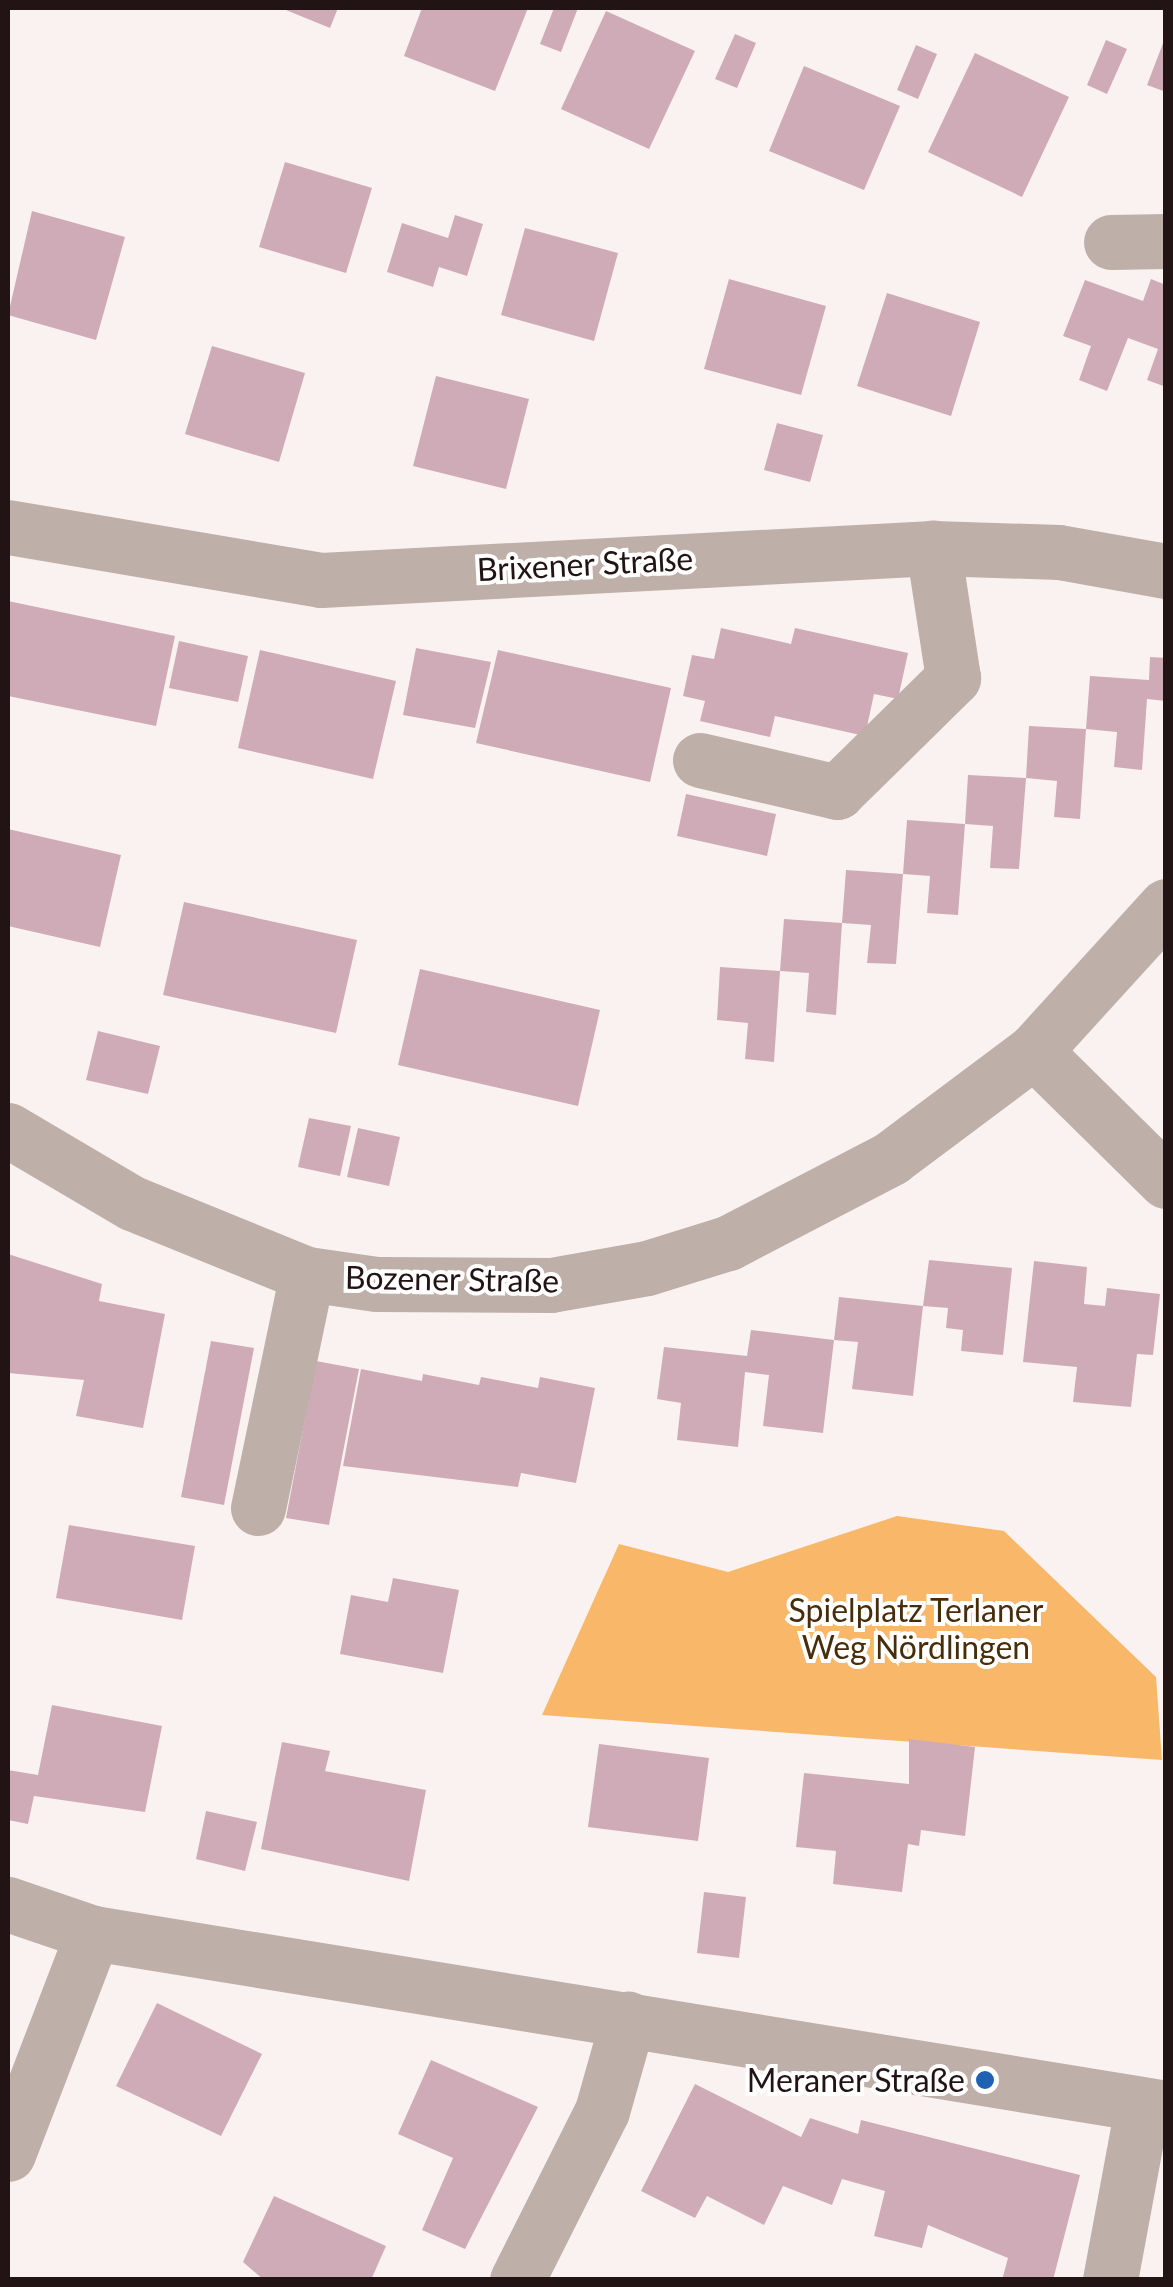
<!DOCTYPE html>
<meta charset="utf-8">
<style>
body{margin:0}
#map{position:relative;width:1173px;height:2287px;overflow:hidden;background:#faf2f1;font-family:Lato,sans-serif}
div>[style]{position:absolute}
.green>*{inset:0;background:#f8b769}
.building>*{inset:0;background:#cfabb8}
.minor>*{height:55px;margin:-27.5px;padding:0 27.5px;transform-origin:27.5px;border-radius:27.5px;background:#beafa8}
.dots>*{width:28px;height:28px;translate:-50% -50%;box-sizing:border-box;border:5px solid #fff;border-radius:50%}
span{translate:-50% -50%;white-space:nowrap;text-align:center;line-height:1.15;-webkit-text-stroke:8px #fff;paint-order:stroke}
.street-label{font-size:32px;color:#221414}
.park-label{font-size:32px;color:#472d09}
.poi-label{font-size:32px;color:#221414}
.right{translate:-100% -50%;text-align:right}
.frame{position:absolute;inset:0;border:10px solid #221414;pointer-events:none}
</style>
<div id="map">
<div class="green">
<i style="clip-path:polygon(897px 1516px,1004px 1531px,1156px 1677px,1162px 1760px,542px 1715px,619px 1544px,728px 1572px)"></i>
</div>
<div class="building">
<i style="clip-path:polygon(281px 8px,338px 8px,330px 28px)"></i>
<i style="clip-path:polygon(422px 8px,528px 8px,495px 91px,404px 56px)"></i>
<i style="clip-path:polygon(554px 8px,578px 8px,561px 52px,540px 44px)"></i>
<i style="clip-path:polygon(606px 11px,695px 51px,649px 149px,561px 109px)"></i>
<i style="clip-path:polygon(735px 34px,756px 43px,737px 88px,715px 79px)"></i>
<i style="clip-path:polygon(1165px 38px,1166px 38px,1166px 92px,1147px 85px)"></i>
<i style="clip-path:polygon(1106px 40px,1127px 49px,1107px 94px,1087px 85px)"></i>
<i style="clip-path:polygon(916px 45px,937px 54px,918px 99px,897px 90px)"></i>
<i style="clip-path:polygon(975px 53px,1069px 97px,1022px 197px,928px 152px)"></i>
<i style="clip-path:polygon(804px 66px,900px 106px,864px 190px,769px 151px)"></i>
<i style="clip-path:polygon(285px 162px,372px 188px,346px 273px,259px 247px)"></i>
<i style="clip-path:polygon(32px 211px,125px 237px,96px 340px,8px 315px)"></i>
<i style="clip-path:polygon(455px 215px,483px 224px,467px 276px,439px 267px,433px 287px,387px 272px,402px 223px,448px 238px)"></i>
<i style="clip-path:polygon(525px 228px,618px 253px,594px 341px,501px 315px)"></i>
<i style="clip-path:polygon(729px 279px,826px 306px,801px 395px,704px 369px)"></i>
<i style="clip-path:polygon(1151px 279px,1166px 285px,1166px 387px,1147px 380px,1158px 349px,1128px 338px,1107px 391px,1079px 380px,1091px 346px,1063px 336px,1085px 280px,1143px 301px)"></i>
<i style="clip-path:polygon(887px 293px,980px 322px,951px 416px,857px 386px)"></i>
<i style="clip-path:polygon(212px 346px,305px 373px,279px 462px,185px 434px)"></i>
<i style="clip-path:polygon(436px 376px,529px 399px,506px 489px,413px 466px)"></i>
<i style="clip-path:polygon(777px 423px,823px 435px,810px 482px,764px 470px)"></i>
<i style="clip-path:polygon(8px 601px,175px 636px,156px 726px,8px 696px)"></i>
<i style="clip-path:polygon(721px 628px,791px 644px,795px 628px,908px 653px,898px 699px,874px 694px,865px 736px,775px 716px,770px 737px,700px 721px,705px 701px,683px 696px,692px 655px,714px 659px)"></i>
<i style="clip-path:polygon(179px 641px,248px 656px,238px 702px,169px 688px)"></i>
<i style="clip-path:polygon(416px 648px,491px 662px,475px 728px,403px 715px)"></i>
<i style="clip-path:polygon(260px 650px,396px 681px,373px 779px,238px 748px)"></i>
<i style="clip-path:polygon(498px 650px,671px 688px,650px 782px,476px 743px)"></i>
<i style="clip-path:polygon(1150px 657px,1166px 658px,1166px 701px,1147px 699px,1142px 770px,1114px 767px,1117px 732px,1086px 729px,1080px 819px,1054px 817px,1057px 781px,1026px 778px,1029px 726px,1086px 729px,1090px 676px,1149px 680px)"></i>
<i style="clip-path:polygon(968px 775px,1026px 778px,1019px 869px,990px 868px,993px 826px,965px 824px)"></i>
<i style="clip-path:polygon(686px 794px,776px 814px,767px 856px,677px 836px)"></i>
<i style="clip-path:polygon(907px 820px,965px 824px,958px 915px,927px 913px,930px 876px,903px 874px)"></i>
<i style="clip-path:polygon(8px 829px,121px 855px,100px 947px,8px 926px)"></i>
<i style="clip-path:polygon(846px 870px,903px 874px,896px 964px,867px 963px,871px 925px,842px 923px,836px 1015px,806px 1012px,809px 973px,780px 971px,784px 919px,842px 923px)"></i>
<i style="clip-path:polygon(184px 902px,357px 940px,336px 1033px,163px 995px)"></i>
<i style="clip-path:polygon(720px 967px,780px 971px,774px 1062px,745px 1059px,748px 1023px,717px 1020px)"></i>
<i style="clip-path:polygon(420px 969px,600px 1010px,578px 1106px,398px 1065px)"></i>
<i style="clip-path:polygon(98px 1031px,160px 1046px,148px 1094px,86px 1080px)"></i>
<i style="clip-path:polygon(309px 1118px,351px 1126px,340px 1176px,298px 1167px)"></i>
<i style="clip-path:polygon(358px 1128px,400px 1137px,389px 1186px,347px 1177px)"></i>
<i style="clip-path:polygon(8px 1254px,102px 1284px,99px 1301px,165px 1314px,143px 1428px,76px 1416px,84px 1380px,8px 1373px)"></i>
<i style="clip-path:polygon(929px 1260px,1012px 1268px,1003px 1355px,961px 1351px,963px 1330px,946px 1328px,948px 1308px,923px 1306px,913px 1396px,852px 1389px,858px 1342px,834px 1340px,839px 1297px,923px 1306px)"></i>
<i style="clip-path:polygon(1034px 1261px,1087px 1267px,1084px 1304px,1105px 1306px,1107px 1288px,1160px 1294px,1153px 1355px,1137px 1354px,1131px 1407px,1073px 1402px,1077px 1367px,1023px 1362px)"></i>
<i style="clip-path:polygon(751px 1330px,834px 1340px,823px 1433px,763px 1426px,769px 1375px,745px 1372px,738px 1447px,677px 1440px,681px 1403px,657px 1399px,664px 1347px,747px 1356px)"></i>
<i style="clip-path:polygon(211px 1341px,254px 1348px,224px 1505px,181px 1497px)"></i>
<i style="clip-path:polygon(316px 1361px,359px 1369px,329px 1525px,286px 1518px)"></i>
<i style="clip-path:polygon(361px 1369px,422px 1381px,423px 1374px,479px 1385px,481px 1377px,538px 1388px,540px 1377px,595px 1388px,576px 1483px,521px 1473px,518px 1487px,343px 1466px)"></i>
<i style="clip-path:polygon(69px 1525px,195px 1546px,182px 1620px,56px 1598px)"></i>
<i style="clip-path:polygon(393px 1578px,459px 1590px,443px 1673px,340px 1654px,351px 1595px,388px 1602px)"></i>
<i style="clip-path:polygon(52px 1705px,162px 1726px,145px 1812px,34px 1796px,28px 1824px,8px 1820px,8px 1770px,38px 1775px)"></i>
<i style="clip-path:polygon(909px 1739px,975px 1747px,965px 1836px,921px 1830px,919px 1846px,908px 1844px,902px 1892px,833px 1884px,836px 1851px,796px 1847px,804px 1773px,909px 1784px)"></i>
<i style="clip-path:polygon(282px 1742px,330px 1751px,325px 1771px,426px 1790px,409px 1881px,261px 1849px)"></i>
<i style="clip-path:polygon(599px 1744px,709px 1758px,698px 1841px,588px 1827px)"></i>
<i style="clip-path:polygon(206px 1811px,257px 1822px,245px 1871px,196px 1859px)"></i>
<i style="clip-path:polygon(704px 1892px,746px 1897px,739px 1958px,697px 1953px)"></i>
<i style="clip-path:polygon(157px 2003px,262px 2054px,221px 2136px,116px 2086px)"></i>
<i style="clip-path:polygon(431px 2060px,538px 2107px,465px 2249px,422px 2230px,453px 2158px,398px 2134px)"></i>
<i style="clip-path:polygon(695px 2084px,801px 2137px,810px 2118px,858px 2134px,861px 2120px,1080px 2175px,1053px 2280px,1002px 2280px,1008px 2258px,928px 2225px,922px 2248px,874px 2236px,885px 2191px,842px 2179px,832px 2205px,783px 2186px,764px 2225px,707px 2196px,695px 2218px,641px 2191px)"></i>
<i style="clip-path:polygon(274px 2196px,386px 2246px,371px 2280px,264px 2280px,243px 2262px)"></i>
</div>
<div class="minor">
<i style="left:1111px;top:242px;width:55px;rotate:-1deg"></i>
<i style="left:8px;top:527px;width:317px;rotate:9.6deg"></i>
<i style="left:321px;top:580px;width:613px;rotate:-2.99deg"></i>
<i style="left:933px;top:548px;width:126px;rotate:1.8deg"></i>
<i style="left:1059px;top:552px;width:109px;rotate:10.1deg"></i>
<i style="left:700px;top:760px;width:141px;rotate:13.1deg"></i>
<i style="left:837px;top:792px;width:163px;rotate:-44.5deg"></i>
<i style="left:953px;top:678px;width:132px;rotate:-98.7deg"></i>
<i style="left:1034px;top:1051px;width:185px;rotate:44.6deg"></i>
<i style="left:8px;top:1130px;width:144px;rotate:30.5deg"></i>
<i style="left:132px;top:1203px;width:189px;rotate:22.1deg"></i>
<i style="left:307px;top:1274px;width:70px;rotate:8.2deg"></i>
<i style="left:376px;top:1284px;width:175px;rotate:0.3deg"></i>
<i style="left:551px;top:1285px;width:97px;rotate:-10deg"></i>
<i style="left:647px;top:1268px;width:85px;rotate:-17.2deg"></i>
<i style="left:728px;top:1243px;width:184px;rotate:-27.5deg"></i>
<i style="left:891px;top:1158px;width:179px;rotate:-36.8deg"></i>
<i style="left:1034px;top:1051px;width:196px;rotate:-47.7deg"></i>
<i style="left:258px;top:1508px;width:239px;rotate:-78.2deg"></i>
<i style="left:8px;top:1904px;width:90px;rotate:18.8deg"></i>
<i style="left:93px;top:1933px;width:1087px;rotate:9.26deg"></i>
<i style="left:8px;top:2154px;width:237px;rotate:-69deg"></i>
<i style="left:517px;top:2280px;width:189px;rotate:-63.3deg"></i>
<i style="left:602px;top:2111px;width:96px;rotate:-74.2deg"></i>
<i style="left:1110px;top:2280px;width:176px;rotate:-79.5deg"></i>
</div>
<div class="dots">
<i style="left:985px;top:2080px;background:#1f62b2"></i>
</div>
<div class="street-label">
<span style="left:585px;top:564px;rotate:-3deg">Brixener Straße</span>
<span style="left:452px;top:1279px;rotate:1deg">Bozener Straße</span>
</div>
<div class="park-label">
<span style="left:916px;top:1629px">Spielplatz Terlaner<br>Weg Nördlingen</span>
</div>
<div class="poi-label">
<span class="right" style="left:965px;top:2080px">Meraner Straße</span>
</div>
<div class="frame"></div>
</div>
